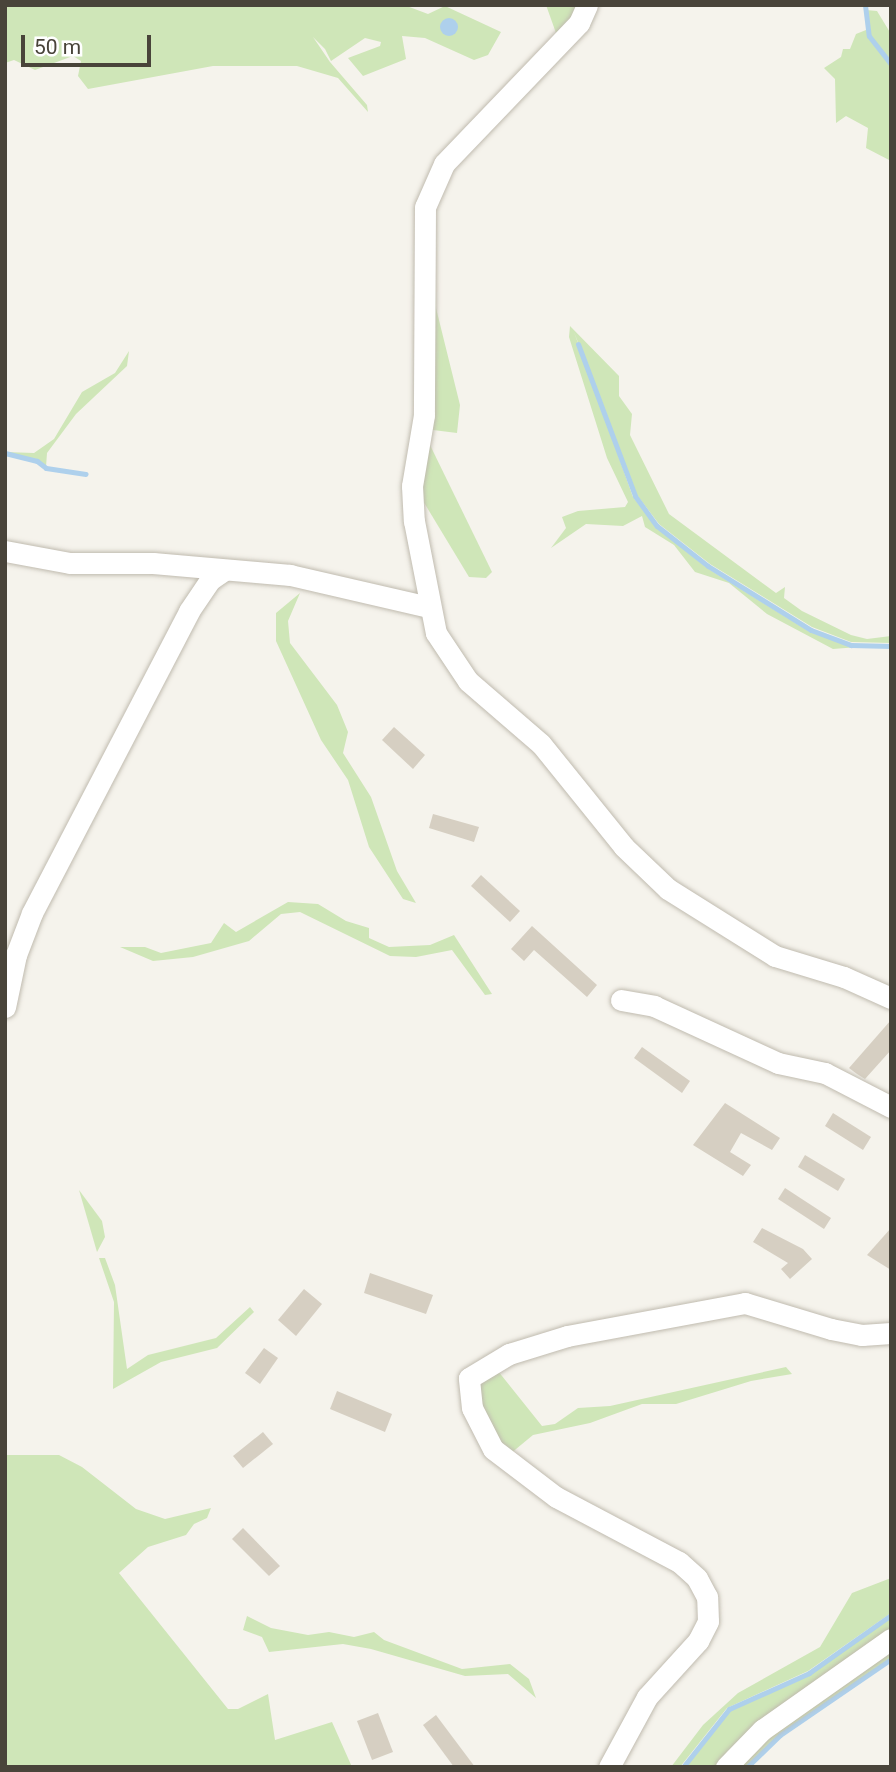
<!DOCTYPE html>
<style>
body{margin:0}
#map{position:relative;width:896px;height:1772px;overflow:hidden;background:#f5f3ec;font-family:Roboto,sans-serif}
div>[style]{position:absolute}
.green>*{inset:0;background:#cfe6b8}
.water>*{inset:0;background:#aed0ec}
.round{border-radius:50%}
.stream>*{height:5px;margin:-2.5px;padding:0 2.5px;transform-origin:2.5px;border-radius:2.5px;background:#aed0ec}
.building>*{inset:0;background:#d6cfc2}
.roads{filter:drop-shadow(0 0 2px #c0bbaf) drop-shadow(0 0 2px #c0bbaf)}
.minor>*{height:21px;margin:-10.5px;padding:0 10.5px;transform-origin:10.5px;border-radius:10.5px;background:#fff}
span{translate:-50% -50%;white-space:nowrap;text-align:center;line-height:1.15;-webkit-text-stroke:5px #fff;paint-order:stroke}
.frame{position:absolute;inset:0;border:7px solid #49443a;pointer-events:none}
.scale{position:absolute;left:21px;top:35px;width:130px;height:32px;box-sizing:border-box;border:4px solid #49443a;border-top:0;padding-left:9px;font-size:21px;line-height:24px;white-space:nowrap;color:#49443a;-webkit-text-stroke:5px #fff;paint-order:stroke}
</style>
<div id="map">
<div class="green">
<i style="clip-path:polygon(5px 5px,404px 5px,428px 14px,445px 6px,501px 32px,488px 55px,474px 60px,425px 38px,402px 36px,406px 59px,363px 76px,348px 58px,380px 46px,381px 42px,365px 38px,331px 61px,325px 49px,313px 37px,330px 62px,367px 105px,368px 112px,338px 78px,297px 66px,213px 66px,88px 89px,78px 76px,81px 61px,73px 56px,35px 70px,14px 60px,5px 63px)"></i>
<i style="clip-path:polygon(546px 5px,582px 5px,556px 33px)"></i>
<i style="clip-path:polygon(866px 10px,877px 11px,891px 34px,891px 62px,870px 35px)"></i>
<i style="clip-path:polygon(866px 30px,891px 67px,891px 161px,866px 148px,868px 128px,846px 116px,836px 123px,835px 79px,824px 68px,841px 57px,843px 49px,850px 49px,856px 34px)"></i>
<i style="clip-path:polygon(434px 200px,436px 308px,460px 405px,457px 433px,425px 429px)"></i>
<i style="clip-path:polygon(570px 326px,619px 376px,619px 396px,632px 414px,630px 435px,669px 514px,776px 593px,785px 587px,784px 598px,802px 611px,851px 635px,867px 639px,891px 636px,891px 643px,851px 642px,812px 627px,710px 564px,659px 524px,637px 495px,574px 332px,633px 497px,656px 527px,707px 568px,810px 632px,858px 647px,833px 649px,767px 614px,729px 583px,695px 572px,674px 545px,645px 527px,642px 516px,623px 526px,586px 524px,551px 548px,566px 528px,562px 517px,578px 511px,625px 507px,628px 502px,607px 458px,569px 337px)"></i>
<i style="clip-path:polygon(129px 351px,127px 366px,76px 414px,47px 453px,46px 467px,38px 460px,5px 452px,34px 453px,54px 439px,82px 392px,115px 373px)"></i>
<i style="clip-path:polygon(429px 443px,492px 572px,486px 578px,469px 577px,414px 486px)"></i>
<i style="clip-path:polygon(300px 593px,288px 621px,290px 643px,337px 705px,348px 732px,343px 753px,371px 797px,397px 871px,416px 903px,403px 899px,369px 847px,348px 780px,321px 740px,276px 641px,276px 613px)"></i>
<i style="clip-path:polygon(288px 902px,318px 904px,346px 921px,369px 928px,369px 938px,389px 947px,430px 945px,454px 935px,492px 994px,485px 995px,452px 950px,416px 957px,390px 956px,300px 912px,281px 914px,249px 941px,193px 957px,153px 961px,120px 947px,145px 947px,161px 953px,211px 943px,224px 923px,236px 932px)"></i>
<i style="clip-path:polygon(79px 1190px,102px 1221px,105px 1237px,97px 1252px)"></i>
<i style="clip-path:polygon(99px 1258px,105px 1258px,115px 1285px,127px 1369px,148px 1355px,216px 1338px,250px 1307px,254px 1312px,217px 1348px,161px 1362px,113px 1389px,114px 1302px)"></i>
<i style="clip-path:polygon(494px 1366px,542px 1426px,555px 1424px,578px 1408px,610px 1406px,786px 1367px,792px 1374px,751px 1381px,676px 1404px,642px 1404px,590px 1423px,533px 1435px,510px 1454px,487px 1427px,477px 1389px,482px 1376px)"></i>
<i style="clip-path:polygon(5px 1455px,59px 1455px,82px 1467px,136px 1509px,165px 1519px,211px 1508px,207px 1518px,194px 1524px,186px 1535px,148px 1547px,119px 1573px,228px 1709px,238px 1709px,268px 1694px,275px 1740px,332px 1722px,352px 1767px,5px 1767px)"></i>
<i style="clip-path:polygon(891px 1578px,891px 1613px,808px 1671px,727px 1708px,680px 1767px,671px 1767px,703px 1725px,738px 1693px,820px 1647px,852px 1593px)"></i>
<i style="clip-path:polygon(247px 1616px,271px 1628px,308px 1635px,329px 1632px,354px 1637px,374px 1632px,384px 1640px,462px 1669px,510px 1664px,529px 1679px,536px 1698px,508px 1674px,465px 1676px,371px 1649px,343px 1644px,269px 1652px,262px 1637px,243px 1630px)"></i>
<i style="clip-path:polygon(891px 1618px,891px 1635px,722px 1767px,686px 1767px,730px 1711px,810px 1675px)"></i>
<i style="clip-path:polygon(891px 1642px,891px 1658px,779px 1734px,745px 1767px,732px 1767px)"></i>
</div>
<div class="water">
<i class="round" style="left:440px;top:18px;width:18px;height:18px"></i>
</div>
<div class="stream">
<i style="left:865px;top:5px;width:31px;rotate:83deg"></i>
<i style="left:869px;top:36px;width:36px;rotate:52deg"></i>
<i style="left:578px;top:344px;width:162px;rotate:69.4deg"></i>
<i style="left:635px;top:496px;width:37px;rotate:54deg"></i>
<i style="left:657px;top:526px;width:65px;rotate:38.1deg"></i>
<i style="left:708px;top:566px;width:121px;rotate:31.9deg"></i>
<i style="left:811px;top:630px;width:43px;rotate:20.6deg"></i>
<i style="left:851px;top:645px;width:40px;rotate:1.4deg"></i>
<i style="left:5px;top:453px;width:33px;rotate:14deg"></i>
<i style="left:37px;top:461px;width:11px;rotate:38deg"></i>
<i style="left:46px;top:468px;width:40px;rotate:8.5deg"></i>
<i style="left:683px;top:1767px;width:74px;rotate:-51.6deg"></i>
<i style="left:729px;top:1709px;width:88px;rotate:-24.2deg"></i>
<i style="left:809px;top:1673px;width:100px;rotate:-35.3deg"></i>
<i style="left:747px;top:1767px;width:46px;rotate:-44.1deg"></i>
<i style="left:780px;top:1735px;width:135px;rotate:-34.4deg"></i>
</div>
<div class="building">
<i style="clip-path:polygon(394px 727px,425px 755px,413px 769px,382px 740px)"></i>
<i style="clip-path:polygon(433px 814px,479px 827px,474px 842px,429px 828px)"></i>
<i style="clip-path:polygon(481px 875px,520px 911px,510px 922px,471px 886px)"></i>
<i style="clip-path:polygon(532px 926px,597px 985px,587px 997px,534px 950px,524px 961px,511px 949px)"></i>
<i style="clip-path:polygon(891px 1020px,891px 1050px,865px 1079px,857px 1074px,849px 1068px)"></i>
<i style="clip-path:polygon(642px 1047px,690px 1081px,682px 1093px,634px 1058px)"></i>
<i style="clip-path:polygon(725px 1103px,780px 1138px,772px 1150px,741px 1133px,730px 1152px,751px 1165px,743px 1176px,693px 1145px)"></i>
<i style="clip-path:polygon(833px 1113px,871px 1137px,863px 1150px,825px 1126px)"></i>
<i style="clip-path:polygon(805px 1155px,845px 1179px,838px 1191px,798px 1167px)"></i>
<i style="clip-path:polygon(785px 1188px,831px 1218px,824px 1229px,778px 1199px)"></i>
<i style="clip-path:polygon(762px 1228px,803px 1249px,812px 1259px,790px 1279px,781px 1269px,788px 1263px,753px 1242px)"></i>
<i style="clip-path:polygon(891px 1228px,891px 1270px,867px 1255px)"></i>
<i style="clip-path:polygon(370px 1273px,433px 1295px,426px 1314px,364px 1293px)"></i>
<i style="clip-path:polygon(304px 1289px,322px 1304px,296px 1336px,278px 1320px)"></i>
<i style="clip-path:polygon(264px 1348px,278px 1358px,260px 1384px,245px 1373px)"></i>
<i style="clip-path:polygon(337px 1391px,392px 1414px,385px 1432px,330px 1409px)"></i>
<i style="clip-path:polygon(263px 1432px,273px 1444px,243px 1468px,233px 1456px)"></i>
<i style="clip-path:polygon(243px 1528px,280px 1566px,269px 1576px,232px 1539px)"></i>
<i style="clip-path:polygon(378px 1713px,393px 1752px,372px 1760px,357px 1721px)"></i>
<i style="clip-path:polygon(436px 1715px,475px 1767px,454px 1767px,423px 1725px)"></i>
</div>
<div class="roads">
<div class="minor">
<i style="left:587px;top:5px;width:20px;rotate:114deg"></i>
<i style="left:579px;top:23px;width:195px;rotate:133.8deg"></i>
<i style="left:444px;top:164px;width:47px;rotate:113.8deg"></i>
<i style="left:425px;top:207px;width:208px;rotate:90.3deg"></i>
<i style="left:424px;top:415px;width:72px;rotate:99.6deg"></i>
<i style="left:412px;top:486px;width:35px;rotate:87deg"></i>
<i style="left:414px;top:521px;width:114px;rotate:78.9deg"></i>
<i style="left:436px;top:633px;width:58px;rotate:56.3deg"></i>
<i style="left:468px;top:681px;width:96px;rotate:40.8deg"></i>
<i style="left:541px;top:744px;width:132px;rotate:51.1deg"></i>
<i style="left:624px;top:847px;width:61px;rotate:43.7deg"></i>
<i style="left:668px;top:889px;width:126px;rotate:32.1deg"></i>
<i style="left:775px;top:956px;width:72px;rotate:16.9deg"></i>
<i style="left:844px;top:977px;width:51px;rotate:24.1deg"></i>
<i style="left:5px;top:551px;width:66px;rotate:10.5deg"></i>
<i style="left:70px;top:563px;width:83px"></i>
<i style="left:153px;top:563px;width:138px;rotate:5deg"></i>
<i style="left:290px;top:575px;width:143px;rotate:13deg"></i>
<i style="left:621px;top:1000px;width:34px;rotate:10deg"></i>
<i style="left:654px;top:1006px;width:136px;rotate:24.7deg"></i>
<i style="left:778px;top:1063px;width:48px;rotate:12deg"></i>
<i style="left:825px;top:1073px;width:74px;rotate:27.3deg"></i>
<i style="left:5px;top:1007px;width:53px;rotate:-78.1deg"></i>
<i style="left:16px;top:955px;width:45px;rotate:-69.1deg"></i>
<i style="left:32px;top:913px;width:340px;rotate:-62.5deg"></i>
<i style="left:189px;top:611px;width:37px;rotate:-56deg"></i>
<i style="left:210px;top:580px;width:16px;rotate:-35deg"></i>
<i style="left:609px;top:1767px;width:80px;rotate:-61.5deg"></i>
<i style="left:647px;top:1697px;width:76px;rotate:-47.7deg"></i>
<i style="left:698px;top:1641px;width:22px;rotate:-63deg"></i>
<i style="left:708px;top:1621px;width:24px;rotate:-92deg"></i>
<i style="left:707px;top:1597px;width:21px;rotate:-118deg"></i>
<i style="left:697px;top:1578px;width:24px;rotate:-138deg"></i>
<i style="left:679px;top:1562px;width:139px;rotate:-152.1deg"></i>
<i style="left:556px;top:1497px;width:79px;rotate:-142.7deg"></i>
<i style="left:493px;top:1449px;width:46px;rotate:-117.1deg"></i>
<i style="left:472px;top:1408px;width:30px;rotate:-96deg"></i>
<i style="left:469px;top:1378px;width:47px;rotate:-31deg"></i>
<i style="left:509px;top:1354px;width:61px;rotate:-17.2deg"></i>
<i style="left:567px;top:1336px;width:181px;rotate:-10.5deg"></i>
<i style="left:745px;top:1303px;width:90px;rotate:16.8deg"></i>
<i style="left:831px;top:1329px;width:32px;rotate:11deg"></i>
<i style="left:862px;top:1335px;width:29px;rotate:-4deg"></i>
<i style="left:726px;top:1767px;width:52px;rotate:-45.8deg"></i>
<i style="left:762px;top:1730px;width:158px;rotate:-35.2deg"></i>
</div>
</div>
<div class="frame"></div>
<div class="scale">50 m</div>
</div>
